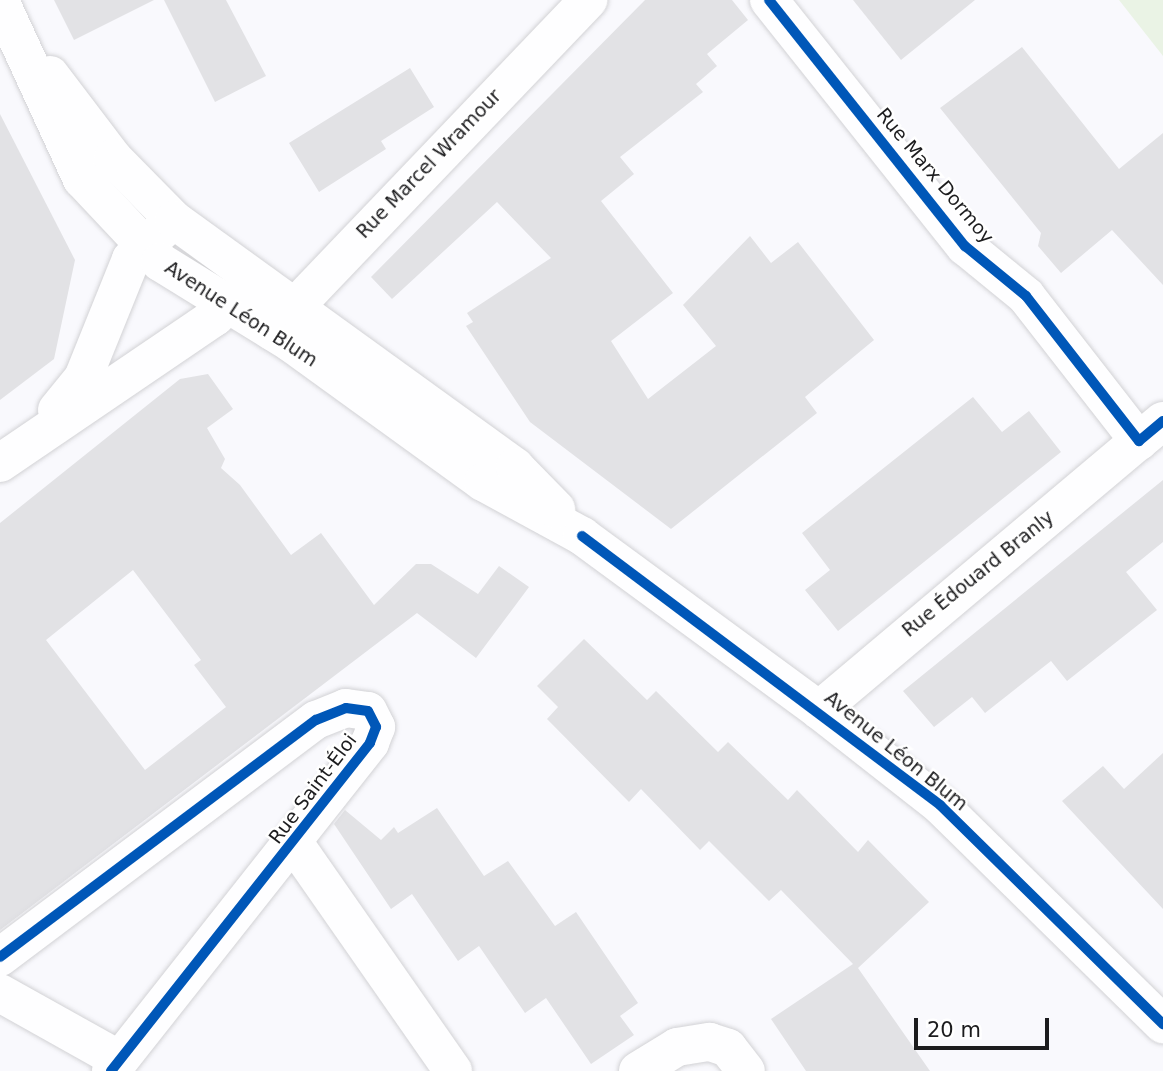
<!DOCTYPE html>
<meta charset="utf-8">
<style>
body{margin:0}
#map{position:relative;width:1163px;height:1071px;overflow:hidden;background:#f9f9fd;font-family:"DejaVu Sans",sans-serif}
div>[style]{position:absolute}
.green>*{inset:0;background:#eaf3e5}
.building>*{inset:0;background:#e2e2e5}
.roads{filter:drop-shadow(0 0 2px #d2d2d5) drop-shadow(0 0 2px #d2d2d5)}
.minor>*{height:38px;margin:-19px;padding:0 19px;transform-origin:19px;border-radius:19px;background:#fefeff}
.major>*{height:38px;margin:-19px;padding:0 19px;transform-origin:19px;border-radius:19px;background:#fefeff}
.cycleway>*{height:10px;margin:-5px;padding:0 5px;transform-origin:5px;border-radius:5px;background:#0057b8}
span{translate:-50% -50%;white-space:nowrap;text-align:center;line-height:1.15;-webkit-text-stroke:5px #fff;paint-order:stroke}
.street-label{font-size:19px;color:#1c1c1e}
.scale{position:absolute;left:914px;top:1018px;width:135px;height:32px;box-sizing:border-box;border:4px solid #1c1c1e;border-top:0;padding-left:9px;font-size:21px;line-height:24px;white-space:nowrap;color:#1c1c1e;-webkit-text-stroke:5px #fff;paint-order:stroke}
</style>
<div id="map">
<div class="green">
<i style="clip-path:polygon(1119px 0,1163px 0,1163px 56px)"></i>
</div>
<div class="building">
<i style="clip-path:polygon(54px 0,154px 0,74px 40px)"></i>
<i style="clip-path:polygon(164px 0,226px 0,266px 76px,215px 102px)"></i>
<i style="clip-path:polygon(645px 0,732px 0,748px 20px,707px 54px,717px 66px,696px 84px,703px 92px,620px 157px,634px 174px,601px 201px,673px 293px,611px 341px,648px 399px,716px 346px,683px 305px,750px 236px,771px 263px,798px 242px,874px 340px,805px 397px,817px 413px,671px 529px,530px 422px,466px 326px,473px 322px,467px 313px,551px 258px,497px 202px,392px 299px,371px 277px)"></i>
<i style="clip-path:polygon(853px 0,975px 0,901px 60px)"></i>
<i style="clip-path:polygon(1022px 47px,1119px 169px,1163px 133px,1163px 285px,1112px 230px,1061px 273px,1038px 246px,1041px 233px,940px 108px)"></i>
<i style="clip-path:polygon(410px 68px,434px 107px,381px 141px,386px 149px,319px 192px,289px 143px)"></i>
<i style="clip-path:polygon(0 114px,75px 260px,54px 359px,0 400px)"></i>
<i style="clip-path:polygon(evenodd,208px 374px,233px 409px,207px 428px,225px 459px,221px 468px,240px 485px,291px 555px,321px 533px,374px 605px,416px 564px,431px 564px,478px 594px,499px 566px,529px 587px,476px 658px,417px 613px,0 930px,0 523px,180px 379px,208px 374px,133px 570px,201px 660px,194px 665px,226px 707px,145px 770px,46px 640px,133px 570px)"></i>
<i style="clip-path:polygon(973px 397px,1002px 432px,1029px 411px,1061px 452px,838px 631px,805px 590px,830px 570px,802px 533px)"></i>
<i style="clip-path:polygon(1163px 480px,1163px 542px,1126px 572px,1157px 610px,1067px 681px,1051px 661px,985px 713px,972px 697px,934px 727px,903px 691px)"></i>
<i style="clip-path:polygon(584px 639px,647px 700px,656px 691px,718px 752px,728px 742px,788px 800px,797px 790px,858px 852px,868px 840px,929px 902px,858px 968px,930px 1071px,806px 1071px,771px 1019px,853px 964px,781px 890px,769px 901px,709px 841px,700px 850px,641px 789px,629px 802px,547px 719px,558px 707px,537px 686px)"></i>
<i style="clip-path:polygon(1163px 753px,1163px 909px,1062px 801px,1103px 766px,1124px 789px)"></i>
<i style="clip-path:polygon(437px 808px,484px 876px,508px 861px,555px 926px,576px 912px,638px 1003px,620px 1016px,634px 1035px,591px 1064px,546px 998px,525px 1013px,479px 946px,458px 961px,412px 894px,391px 909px,334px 824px,345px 810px,381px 840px,394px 827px,398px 833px)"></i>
</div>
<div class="roads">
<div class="minor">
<i style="left:769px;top:0;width:315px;rotate:51.5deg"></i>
<i style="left:965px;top:246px;width:79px;rotate:39.3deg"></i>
<i style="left:1026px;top:296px;width:184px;rotate:52.1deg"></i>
<i style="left:1139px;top:441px;width:31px;rotate:-40deg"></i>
<i style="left:272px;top:331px;width:458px;rotate:-46.3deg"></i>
<i style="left:57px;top:410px;width:41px;rotate:-50.9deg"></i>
<i style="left:83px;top:378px;width:128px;rotate:-68deg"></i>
<i style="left:131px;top:259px;width:53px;rotate:-42.7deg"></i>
<i style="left:0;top:463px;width:260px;rotate:-34.2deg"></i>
<i style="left:215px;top:317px;width:51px;rotate:-43.4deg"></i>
<i style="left:819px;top:710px;width:418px;rotate:-40.1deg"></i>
<i style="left:294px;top:843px;width:278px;rotate:55.1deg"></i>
<i style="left:0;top:957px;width:395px;rotate:-36.9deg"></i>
<i style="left:316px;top:720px;width:32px;rotate:-22deg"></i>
<i style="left:346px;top:708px;width:22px;rotate:8deg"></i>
<i style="left:368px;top:711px;width:18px;rotate:63deg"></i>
<i style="left:376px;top:727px;width:17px;rotate:111deg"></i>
<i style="left:370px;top:743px;width:418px;rotate:128.3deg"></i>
<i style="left:0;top:993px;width:137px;rotate:29.2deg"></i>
<i style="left:638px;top:1071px;width:46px;rotate:-31.6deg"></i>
<i style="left:677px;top:1047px;width:33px;rotate:-9deg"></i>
<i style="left:710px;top:1042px;width:19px;rotate:18deg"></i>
<i style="left:728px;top:1048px;width:29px;rotate:52deg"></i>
</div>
<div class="major">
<i style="left:0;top:1px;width:196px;rotate:65.3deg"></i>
<i style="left:82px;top:179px;width:114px;rotate:46.8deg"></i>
<i style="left:160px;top:262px;width:154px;rotate:31.7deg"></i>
<i style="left:291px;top:343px;width:237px;rotate:35.9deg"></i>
<i style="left:483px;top:482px;width:113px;rotate:28.6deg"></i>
<i style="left:582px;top:536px;width:294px;rotate:36.3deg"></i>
<i style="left:819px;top:710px;width:154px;rotate:38.1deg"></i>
<i style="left:940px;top:805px;width:313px;rotate:44.5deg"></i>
<i style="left:50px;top:75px;width:104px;rotate:52.8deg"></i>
<i style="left:113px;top:158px;width:87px;rotate:45.5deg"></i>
<i style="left:174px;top:220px;width:421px;rotate:35.9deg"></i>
<i style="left:515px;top:467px;width:59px;rotate:45.7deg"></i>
</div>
</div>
<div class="cycleway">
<i style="left:769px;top:0;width:315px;rotate:51.5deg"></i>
<i style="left:965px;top:246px;width:79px;rotate:39.3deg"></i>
<i style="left:1026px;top:296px;width:184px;rotate:52.1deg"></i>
<i style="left:1139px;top:441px;width:31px;rotate:-40deg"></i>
<i style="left:582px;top:536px;width:448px;rotate:36.9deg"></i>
<i style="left:940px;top:805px;width:313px;rotate:44.5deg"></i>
<i style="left:0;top:957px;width:395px;rotate:-36.9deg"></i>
<i style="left:316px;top:720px;width:32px;rotate:-22deg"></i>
<i style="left:346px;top:708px;width:22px;rotate:8deg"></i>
<i style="left:368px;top:711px;width:18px;rotate:63deg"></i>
<i style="left:376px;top:727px;width:17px;rotate:111deg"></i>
<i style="left:370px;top:743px;width:418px;rotate:128.3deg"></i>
</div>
<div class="street-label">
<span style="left:429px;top:164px;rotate:-46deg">Rue Marcel Wramour</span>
<span style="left:935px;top:176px;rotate:50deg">Rue Marx Dormoy</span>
<span style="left:241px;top:314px;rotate:33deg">Avenue Léon Blum</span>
<span style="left:978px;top:574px;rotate:-39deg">Rue Édouard Branly</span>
<span style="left:896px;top:751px;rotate:39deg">Avenue Léon Blum</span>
<span style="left:313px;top:789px;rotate:-53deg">Rue Saint-Éloi</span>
</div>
<div class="scale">20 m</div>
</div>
